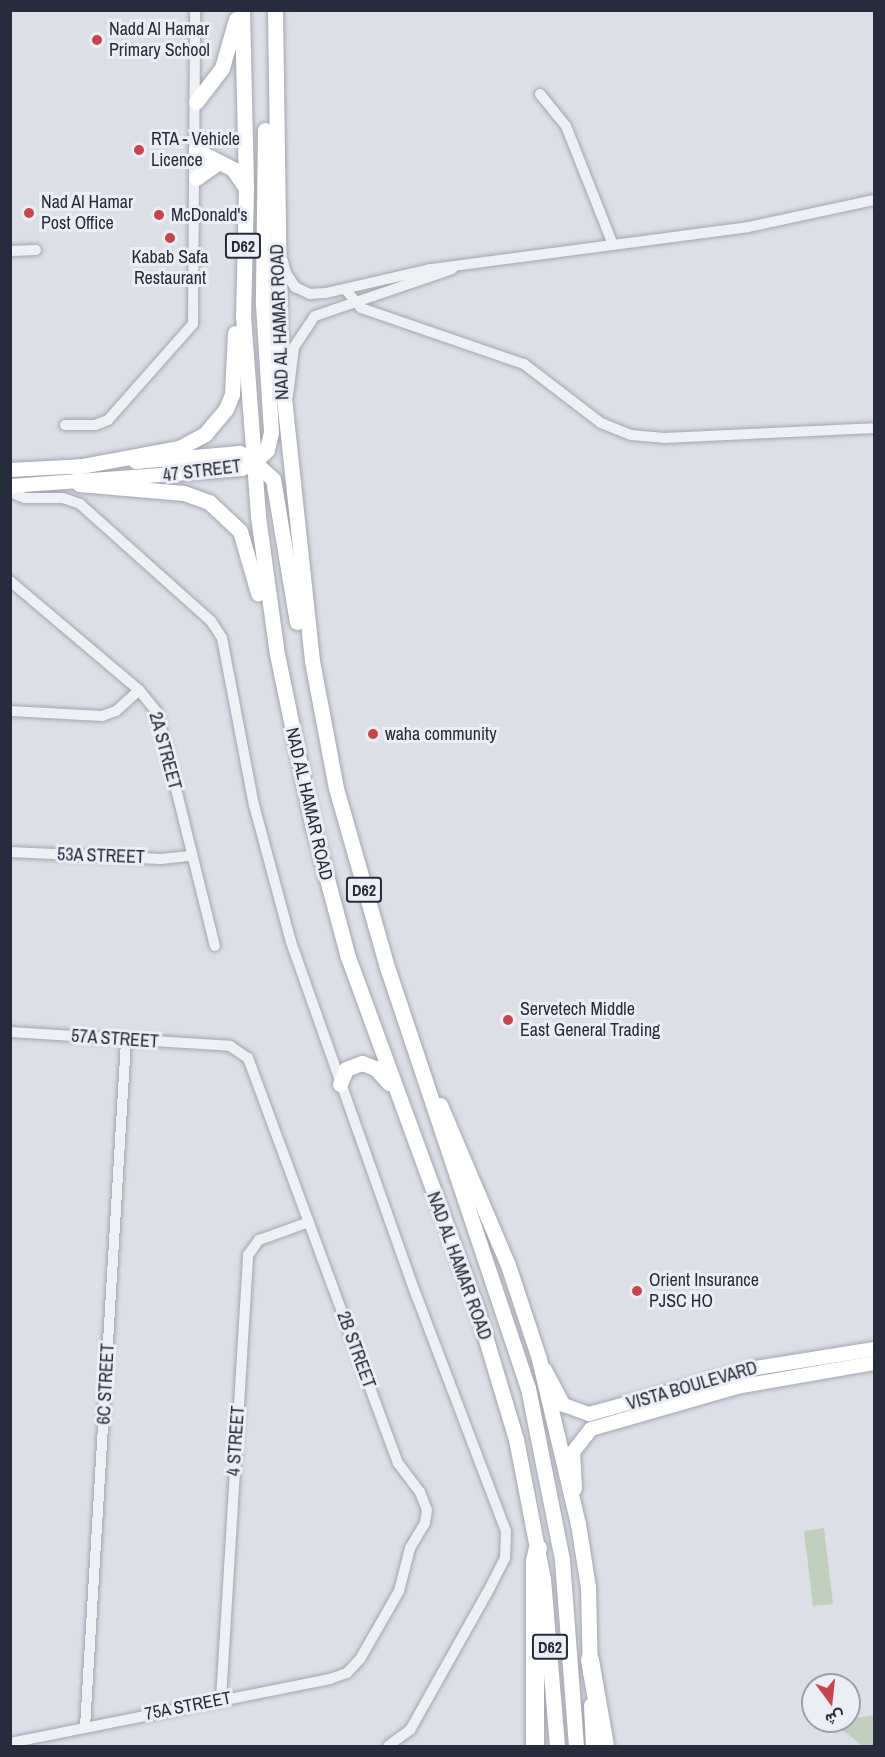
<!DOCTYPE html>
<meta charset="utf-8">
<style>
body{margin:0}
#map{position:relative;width:885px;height:1757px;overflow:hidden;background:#dcdfe6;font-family:"Archivo Narrow",Vazirmatn,sans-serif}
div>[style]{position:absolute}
.green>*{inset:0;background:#c0d0bd}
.roads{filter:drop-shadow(0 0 2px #a2a6b0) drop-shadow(0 0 2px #a2a6b0)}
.street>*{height:10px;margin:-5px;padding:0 5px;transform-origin:5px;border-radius:5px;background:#eff0f4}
.secondary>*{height:14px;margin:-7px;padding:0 7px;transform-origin:7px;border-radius:7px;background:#fff}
.primary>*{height:15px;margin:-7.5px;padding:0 7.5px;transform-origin:7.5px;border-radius:7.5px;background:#fff}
.highway>*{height:18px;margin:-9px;padding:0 9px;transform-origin:9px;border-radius:9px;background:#fff}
.dots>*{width:16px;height:16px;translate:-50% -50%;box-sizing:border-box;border:3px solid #ebeef4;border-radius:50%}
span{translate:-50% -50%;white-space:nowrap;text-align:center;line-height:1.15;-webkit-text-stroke:6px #ebeef4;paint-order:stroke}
.shield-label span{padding:2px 4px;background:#ebeef4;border:2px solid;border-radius:4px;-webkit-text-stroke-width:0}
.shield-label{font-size:16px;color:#262c3c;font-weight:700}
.poi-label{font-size:18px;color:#262c3c}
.left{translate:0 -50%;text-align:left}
.street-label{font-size:18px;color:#262c3c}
.frame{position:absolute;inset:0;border:12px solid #262c3c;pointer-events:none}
.north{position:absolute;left:801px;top:1673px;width:60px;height:60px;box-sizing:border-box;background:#ebeef4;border:2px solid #9ca0aa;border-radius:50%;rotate:165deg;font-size:16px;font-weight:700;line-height:24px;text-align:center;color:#262c3c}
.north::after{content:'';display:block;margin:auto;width:21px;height:27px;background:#c9434a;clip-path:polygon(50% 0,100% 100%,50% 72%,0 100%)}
</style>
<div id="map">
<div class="green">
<i style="clip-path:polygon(824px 1528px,833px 1604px,813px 1606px,804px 1531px)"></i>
<i style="clip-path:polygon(874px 1715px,874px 1746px,863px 1746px,832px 1722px)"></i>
</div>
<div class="roads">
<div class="street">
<i style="left:540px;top:94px;width:41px;rotate:50.9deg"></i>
<i style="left:566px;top:126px;width:128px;rotate:68.4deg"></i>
<i style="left:10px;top:251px;width:26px;rotate:-2deg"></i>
<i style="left:283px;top:261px;width:12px;rotate:76deg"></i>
<i style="left:286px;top:273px;width:17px;rotate:57deg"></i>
<i style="left:295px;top:287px;width:17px;rotate:25deg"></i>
<i style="left:310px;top:294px;width:16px;rotate:-4deg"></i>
<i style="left:326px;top:293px;width:108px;rotate:-12.9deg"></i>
<i style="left:431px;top:269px;width:320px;rotate:-7.5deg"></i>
<i style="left:748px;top:227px;width:129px;rotate:-12.1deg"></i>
<i style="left:346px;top:290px;width:23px;rotate:50deg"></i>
<i style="left:361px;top:308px;width:172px;rotate:19deg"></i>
<i style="left:524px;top:364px;width:97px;rotate:37.5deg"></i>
<i style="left:601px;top:423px;width:32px;rotate:22deg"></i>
<i style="left:631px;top:435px;width:33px;rotate:5deg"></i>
<i style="left:664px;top:438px;width:210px;rotate:-2.7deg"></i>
<i style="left:288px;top:396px;width:49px;rotate:-83deg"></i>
<i style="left:294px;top:347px;width:37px;rotate:-56deg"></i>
<i style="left:315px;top:316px;width:145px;rotate:-18.9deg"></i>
<i style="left:65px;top:425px;width:30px"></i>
<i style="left:95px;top:425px;width:14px;rotate:-21deg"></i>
<i style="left:108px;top:420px;width:128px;rotate:-48.5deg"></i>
<i style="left:193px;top:324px;width:314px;rotate:-89.6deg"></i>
<i style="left:10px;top:492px;width:16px;rotate:22deg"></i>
<i style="left:25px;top:498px;width:38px"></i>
<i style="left:63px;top:498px;width:18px;rotate:19deg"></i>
<i style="left:80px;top:504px;width:176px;rotate:41.8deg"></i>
<i style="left:211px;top:621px;width:20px;rotate:57deg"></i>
<i style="left:222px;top:638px;width:170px;rotate:79.2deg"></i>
<i style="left:254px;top:805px;width:142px;rotate:74.9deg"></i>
<i style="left:291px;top:942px;width:377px;rotate:70.5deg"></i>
<i style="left:417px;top:1297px;width:250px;rotate:69.2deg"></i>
<i style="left:506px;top:1531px;width:27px;rotate:92deg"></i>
<i style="left:505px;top:1558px;width:39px;rotate:117deg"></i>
<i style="left:487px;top:1593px;width:157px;rotate:119.3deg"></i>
<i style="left:410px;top:1730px;width:27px;rotate:144deg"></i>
<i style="left:10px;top:581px;width:169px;rotate:40.2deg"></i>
<i style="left:139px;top:690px;width:28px;rotate:51deg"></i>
<i style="left:157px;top:712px;width:241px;rotate:76.1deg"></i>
<i style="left:10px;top:711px;width:92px;rotate:3.1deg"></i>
<i style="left:102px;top:716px;width:15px;rotate:-20deg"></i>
<i style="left:116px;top:711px;width:31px;rotate:-42deg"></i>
<i style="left:10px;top:852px;width:151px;rotate:2.7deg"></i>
<i style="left:161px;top:859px;width:30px;rotate:-6deg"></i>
<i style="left:10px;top:1032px;width:220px;rotate:3.6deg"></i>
<i style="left:230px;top:1046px;width:22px;rotate:34deg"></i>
<i style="left:248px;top:1058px;width:432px;rotate:69.7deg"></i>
<i style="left:398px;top:1463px;width:36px;rotate:53deg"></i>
<i style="left:420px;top:1492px;width:19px;rotate:69deg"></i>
<i style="left:427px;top:1510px;width:13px;rotate:99deg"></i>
<i style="left:425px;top:1523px;width:29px;rotate:121deg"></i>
<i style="left:410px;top:1548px;width:44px;rotate:104.3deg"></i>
<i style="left:399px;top:1591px;width:78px;rotate:119.8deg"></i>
<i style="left:360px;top:1659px;width:19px;rotate:133deg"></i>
<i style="left:347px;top:1673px;width:18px;rotate:161deg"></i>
<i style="left:330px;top:1679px;width:326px;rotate:168.7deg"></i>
<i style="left:221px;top:1699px;width:445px;rotate:-86.5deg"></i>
<i style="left:248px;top:1255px;width:19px;rotate:-54deg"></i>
<i style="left:259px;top:1240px;width:53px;rotate:-19.8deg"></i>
<i style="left:85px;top:1727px;width:687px;rotate:-86.58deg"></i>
</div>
<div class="secondary">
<i style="left:10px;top:470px;width:76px;rotate:-3deg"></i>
<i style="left:10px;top:486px;width:233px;rotate:-4.2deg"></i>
<i style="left:242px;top:469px;width:14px;rotate:-30deg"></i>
<i style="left:254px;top:462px;width:17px;rotate:-147deg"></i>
<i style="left:240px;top:453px;width:105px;rotate:175.1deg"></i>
<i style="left:545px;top:1370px;width:40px;rotate:62deg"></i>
<i style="left:564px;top:1405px;width:27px;rotate:20deg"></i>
<i style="left:589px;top:1414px;width:173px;rotate:-15.4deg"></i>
<i style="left:756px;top:1368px;width:120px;rotate:-9.1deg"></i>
<i style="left:575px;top:1489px;width:37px;rotate:-93deg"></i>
<i style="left:573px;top:1452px;width:29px;rotate:-52deg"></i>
<i style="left:591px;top:1429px;width:152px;rotate:-16deg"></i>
<i style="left:737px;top:1387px;width:139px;rotate:-9.9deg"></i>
</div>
<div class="primary">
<i style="left:242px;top:10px;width:178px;rotate:88.7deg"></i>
<i style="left:246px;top:188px;width:128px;rotate:91.3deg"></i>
<i style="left:243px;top:316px;width:201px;rotate:85.7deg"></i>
<i style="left:258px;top:516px;width:139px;rotate:82.2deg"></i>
<i style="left:277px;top:654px;width:173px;rotate:78.3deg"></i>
<i style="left:312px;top:823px;width:139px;rotate:75deg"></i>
<i style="left:348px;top:957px;width:372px;rotate:69.9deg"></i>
<i style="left:476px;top:1306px;width:139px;rotate:73.3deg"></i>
<i style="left:516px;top:1439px;width:143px;rotate:79.1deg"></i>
<i style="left:543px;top:1579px;width:168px;rotate:85.2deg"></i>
<i style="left:275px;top:10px;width:351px;rotate:89.2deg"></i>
<i style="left:280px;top:361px;width:302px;rotate:83.9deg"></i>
<i style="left:312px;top:661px;width:129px;rotate:79.3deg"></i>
<i style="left:336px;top:788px;width:189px;rotate:74.1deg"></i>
<i style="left:388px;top:970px;width:441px;rotate:71.5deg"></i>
<i style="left:528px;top:1388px;width:175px;rotate:78.8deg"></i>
<i style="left:562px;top:1560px;width:187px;rotate:85.7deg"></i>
<i style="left:196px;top:102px;width:43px;rotate:-52.6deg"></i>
<i style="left:222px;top:68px;width:51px;rotate:-74.1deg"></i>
<i style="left:265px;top:130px;width:174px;rotate:90.7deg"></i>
<i style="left:263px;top:304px;width:128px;rotate:86.4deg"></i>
<i style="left:271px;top:432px;width:18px;rotate:103deg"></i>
<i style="left:267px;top:450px;width:18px;rotate:137deg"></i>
<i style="left:254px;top:462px;width:25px;rotate:42deg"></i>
<i style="left:273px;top:479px;width:145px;rotate:80.5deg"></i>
<i style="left:196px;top:150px;width:42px;rotate:27.2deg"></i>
<i style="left:233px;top:169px;width:23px;rotate:56deg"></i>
<i style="left:196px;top:178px;width:28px;rotate:-35deg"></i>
<i style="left:76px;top:467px;width:105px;rotate:-10.5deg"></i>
<i style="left:179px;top:448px;width:30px;rotate:-28deg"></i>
<i style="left:205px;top:434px;width:33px;rotate:-50deg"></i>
<i style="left:226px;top:409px;width:16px;rotate:-68deg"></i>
<i style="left:232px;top:394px;width:61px;rotate:-87.2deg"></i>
<i style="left:79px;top:484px;width:105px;rotate:4.9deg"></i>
<i style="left:184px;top:493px;width:27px;rotate:20deg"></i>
<i style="left:209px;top:502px;width:42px;rotate:43.1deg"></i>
<i style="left:240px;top:531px;width:65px;rotate:73.8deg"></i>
<i style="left:340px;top:1084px;width:16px;rotate:-68deg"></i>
<i style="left:346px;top:1069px;width:17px;rotate:-21deg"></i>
<i style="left:362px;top:1063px;width:14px;rotate:21deg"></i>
<i style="left:375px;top:1068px;width:21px;rotate:47deg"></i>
<i style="left:440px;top:1105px;width:174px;rotate:67deg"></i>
<i style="left:508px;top:1265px;width:99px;rotate:71.7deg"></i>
<i style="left:539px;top:1359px;width:170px;rotate:76.7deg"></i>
<i style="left:578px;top:1524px;width:64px;rotate:81deg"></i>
<i style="left:588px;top:1587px;width:85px;rotate:88.7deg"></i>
<i style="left:591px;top:1705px;width:41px;rotate:87.2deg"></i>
</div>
<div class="highway">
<i style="left:590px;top:1660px;width:87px;rotate:80.1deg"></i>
<i style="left:535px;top:1746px;width:185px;rotate:-90deg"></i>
<i style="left:535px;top:1561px;width:13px;rotate:-77deg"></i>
</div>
</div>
<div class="dots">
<i style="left:97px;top:40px;background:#c9434a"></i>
<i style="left:139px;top:150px;background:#c9434a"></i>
<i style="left:29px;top:213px;background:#c9434a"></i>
<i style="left:159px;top:215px;background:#c9434a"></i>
<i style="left:170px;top:238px;background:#c9434a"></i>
<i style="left:373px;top:734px;background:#c9434a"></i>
<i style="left:508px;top:1020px;background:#c9434a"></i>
<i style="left:637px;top:1291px;background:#c9434a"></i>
</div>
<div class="shield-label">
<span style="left:243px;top:246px">D62</span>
<span style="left:364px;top:890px">D62</span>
<span style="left:550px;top:1647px">D62</span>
</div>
<div class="poi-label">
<span class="left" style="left:109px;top:40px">Nadd Al Hamar<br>Primary School</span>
<span class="left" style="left:151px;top:150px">RTA - Vehicle<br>Licence</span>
<span class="left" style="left:41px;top:213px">Nad Al Hamar<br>Post Office</span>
<span class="left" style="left:171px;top:215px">McDonald's</span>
<span style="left:170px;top:268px">Kabab Safa<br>Restaurant</span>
<span class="left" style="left:385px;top:734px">waha community</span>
<span class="left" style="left:520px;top:1020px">Servetech Middle<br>East General Trading</span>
<span class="left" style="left:649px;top:1291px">Orient Insurance<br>PJSC HO</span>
</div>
<div class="street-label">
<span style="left:280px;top:322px;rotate:-92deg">NAD AL HAMAR ROAD</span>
<span style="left:202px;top:471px;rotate:-7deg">47 STREET</span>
<span style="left:165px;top:751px;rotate:75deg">2A STREET</span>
<span style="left:309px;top:804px;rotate:77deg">NAD AL HAMAR ROAD</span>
<span style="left:101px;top:856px;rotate:2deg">53A STREET</span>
<span style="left:115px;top:1039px;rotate:4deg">57A STREET</span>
<span style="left:459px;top:1266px;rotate:70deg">NAD AL HAMAR ROAD</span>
<span style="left:356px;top:1350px;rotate:70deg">2B STREET</span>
<span style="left:106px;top:1384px;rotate:-87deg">6C STREET</span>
<span style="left:692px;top:1386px;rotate:-16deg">VISTA BOULEVARD</span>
<span style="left:236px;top:1441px;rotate:-86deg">4 STREET</span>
<span style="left:188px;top:1706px;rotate:-11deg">75A STREET</span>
</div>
<div class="frame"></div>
<div class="north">ش</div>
</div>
